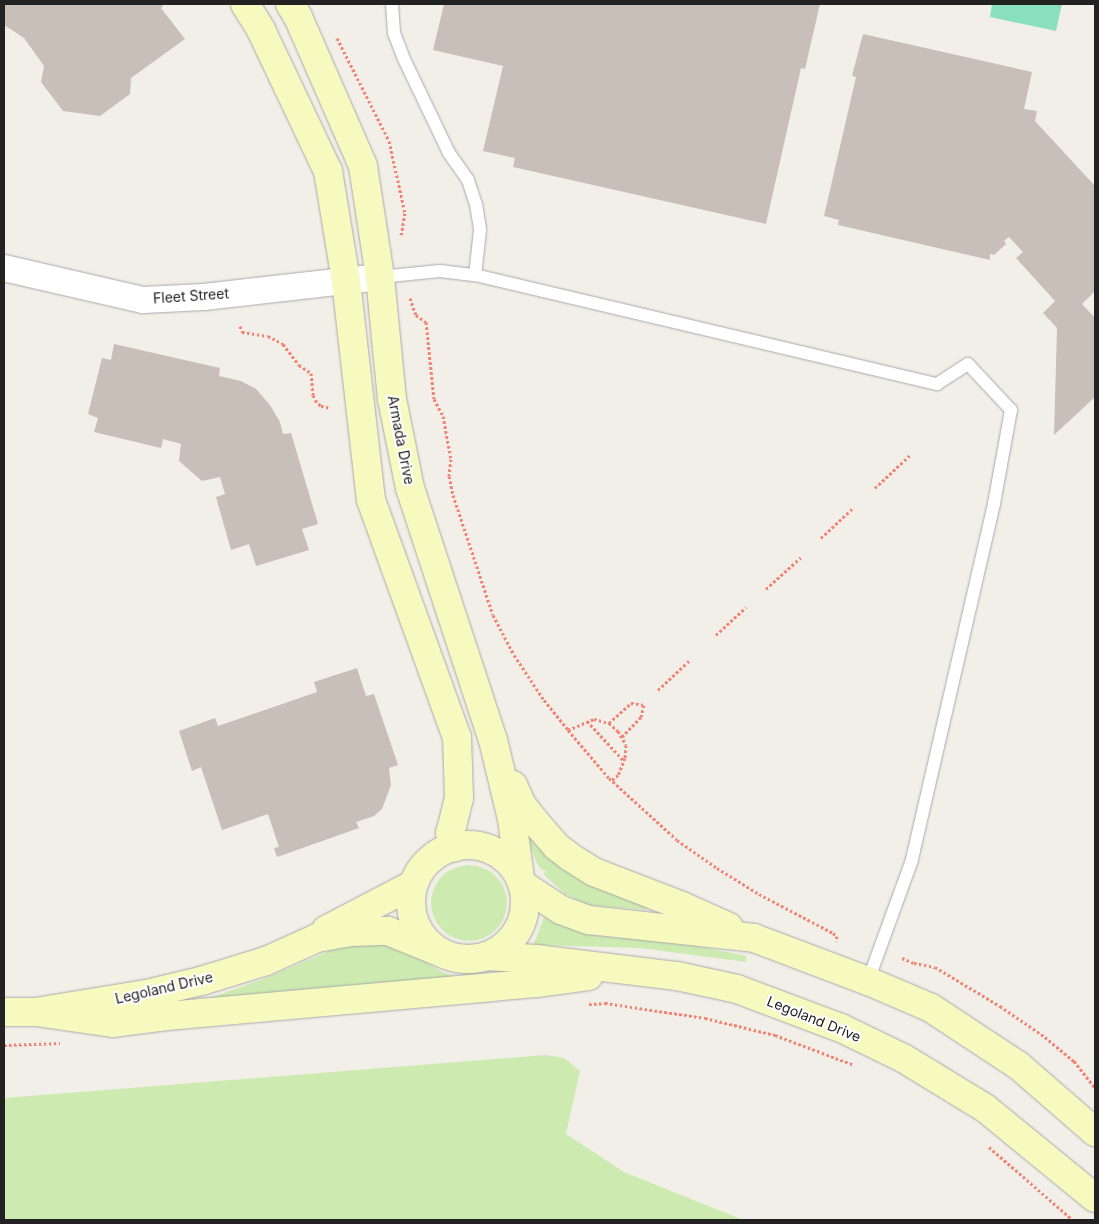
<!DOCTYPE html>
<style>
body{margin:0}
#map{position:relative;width:1099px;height:1224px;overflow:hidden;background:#f2efe9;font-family:Inter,sans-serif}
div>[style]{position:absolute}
.grass>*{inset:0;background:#cdebb0}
.round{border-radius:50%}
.pitch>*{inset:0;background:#88e0be}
.building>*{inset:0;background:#c7bfb8}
.path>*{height:3px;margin-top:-1.5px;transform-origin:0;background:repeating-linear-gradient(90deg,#fa8072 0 2.5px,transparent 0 5px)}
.roads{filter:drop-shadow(0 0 1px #a9a9a9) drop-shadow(0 0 1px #a9a9a9)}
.lane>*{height:12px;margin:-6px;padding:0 6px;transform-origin:6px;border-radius:6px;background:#fff}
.street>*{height:26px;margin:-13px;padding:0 13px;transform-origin:13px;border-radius:13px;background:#fff}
.secondary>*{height:28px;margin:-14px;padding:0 14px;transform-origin:14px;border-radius:14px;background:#f7fabf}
.secondary>.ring{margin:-14px;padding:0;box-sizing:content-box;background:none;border:28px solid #f7fabf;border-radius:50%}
span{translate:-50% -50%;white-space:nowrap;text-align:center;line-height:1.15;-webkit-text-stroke:4px #fff;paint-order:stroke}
.street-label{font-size:14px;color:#222}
.frame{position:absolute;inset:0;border:5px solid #222;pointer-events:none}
</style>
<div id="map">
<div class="grass">
<i style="clip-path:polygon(531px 835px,649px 904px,647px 910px,588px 905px,565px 894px,543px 874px,546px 871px,542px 870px,537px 864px,527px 837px)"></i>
<i class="round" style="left:431px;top:865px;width:76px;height:76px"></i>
<i style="clip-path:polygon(544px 917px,557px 924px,598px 936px,687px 944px,742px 955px,746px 956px,746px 962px,640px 948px,536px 945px,534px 943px)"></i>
<i style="clip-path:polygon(387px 943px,413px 954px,442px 972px,458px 977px,207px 999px,266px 978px,341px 946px,341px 949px,346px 947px,345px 944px)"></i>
<i style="clip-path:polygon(546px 1055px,564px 1058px,580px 1071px,566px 1134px,624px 1172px,743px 1220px,4px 1220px,4px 1098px)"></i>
</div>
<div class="pitch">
<i style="clip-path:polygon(992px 4px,1062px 4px,1056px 31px,990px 17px)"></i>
</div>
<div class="building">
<i style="clip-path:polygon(4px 4px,162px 4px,163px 6px,161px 8px,185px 39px,131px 78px,130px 94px,100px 116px,63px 111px,41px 82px,44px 66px,24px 38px,4px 25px)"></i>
<i style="clip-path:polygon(444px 4px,820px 4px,805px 69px,801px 68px,766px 224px,513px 167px,515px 158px,483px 151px,503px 66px,433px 50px)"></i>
<i style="clip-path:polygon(863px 34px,1032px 72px,1024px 109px,1037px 111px,1035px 121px,1095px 186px,1095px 291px,1082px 304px,1095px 318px,1095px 397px,1054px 435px,1057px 328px,1043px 313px,1055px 301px,1016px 258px,1023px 252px,1009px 237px,1004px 241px,1006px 244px,994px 255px,990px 254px,990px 260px,838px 225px,839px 220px,824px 216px,856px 77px,852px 76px)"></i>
<i style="clip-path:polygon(114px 344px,220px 368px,219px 376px,241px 381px,256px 389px,270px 405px,280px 422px,283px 434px,291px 433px,318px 524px,302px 529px,309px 550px,256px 566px,249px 544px,231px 550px,216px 497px,225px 494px,220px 477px,202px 481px,179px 461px,181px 444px,163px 439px,161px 448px,94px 432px,98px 418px,88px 414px,102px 358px,111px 360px)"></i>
<i style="clip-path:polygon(357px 668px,366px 696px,374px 694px,398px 765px,389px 768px,391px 785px,382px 809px,374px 816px,356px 822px,359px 828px,277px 857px,274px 848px,279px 847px,268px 814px,222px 830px,201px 767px,192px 771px,179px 731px,215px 718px,218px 726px,317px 692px,314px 682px)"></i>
</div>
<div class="path">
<i style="left:337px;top:38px;width:115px;rotate:63.2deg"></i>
<i style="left:389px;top:141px;width:74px;rotate:77.5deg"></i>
<i style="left:405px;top:213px;width:22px;rotate:100deg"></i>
<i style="left:410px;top:298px;width:18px;rotate:71deg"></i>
<i style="left:416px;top:315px;width:12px;rotate:35deg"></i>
<i style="left:426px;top:322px;width:77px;rotate:84.1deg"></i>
<i style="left:434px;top:399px;width:19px;rotate:62deg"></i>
<i style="left:443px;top:416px;width:44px;rotate:79.5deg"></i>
<i style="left:451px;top:459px;width:17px;rotate:97deg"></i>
<i style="left:449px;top:476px;width:19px;rotate:78deg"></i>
<i style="left:453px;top:495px;width:126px;rotate:71.6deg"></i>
<i style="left:493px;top:615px;width:45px;rotate:62.3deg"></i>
<i style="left:514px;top:655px;width:54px;rotate:56.3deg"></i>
<i style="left:544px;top:700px;width:38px;rotate:51deg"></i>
<i style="left:568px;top:730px;width:63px;rotate:49.5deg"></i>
<i style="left:609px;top:778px;width:45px;rotate:42.3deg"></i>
<i style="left:642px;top:808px;width:47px;rotate:42.4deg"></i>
<i style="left:677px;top:840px;width:49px;rotate:35deg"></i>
<i style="left:717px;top:868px;width:49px;rotate:31.8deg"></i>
<i style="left:759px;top:894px;width:84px;rotate:27.8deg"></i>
<i style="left:833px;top:933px;width:5px;rotate:37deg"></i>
<i style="left:837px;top:936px;width:5px;rotate:101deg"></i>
<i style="left:240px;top:326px;width:6px;rotate:72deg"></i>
<i style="left:242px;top:332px;width:26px;rotate:9deg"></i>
<i style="left:268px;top:336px;width:17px;rotate:28deg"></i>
<i style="left:283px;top:344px;width:26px;rotate:53deg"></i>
<i style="left:299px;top:365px;width:14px;rotate:34deg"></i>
<i style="left:311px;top:373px;width:22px;rotate:85deg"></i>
<i style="left:313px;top:395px;width:5px;rotate:68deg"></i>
<i style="left:315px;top:400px;width:8px;rotate:45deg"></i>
<i style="left:321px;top:406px;width:10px;rotate:11deg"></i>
<i style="left:875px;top:488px;width:48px;rotate:-43.3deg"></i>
<i style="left:821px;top:538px;width:45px;rotate:-43.2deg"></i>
<i style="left:766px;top:589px;width:47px;rotate:-42.4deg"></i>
<i style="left:716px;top:635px;width:41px;rotate:-43deg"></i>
<i style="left:658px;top:690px;width:45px;rotate:-43.2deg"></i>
<i style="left:587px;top:721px;width:54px;rotate:47.2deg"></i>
<i style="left:609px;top:723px;width:30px;rotate:-42deg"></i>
<i style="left:631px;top:703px;width:13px;rotate:9deg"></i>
<i style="left:644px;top:705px;width:12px;rotate:104deg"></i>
<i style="left:641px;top:717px;width:28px;rotate:134deg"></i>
<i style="left:568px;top:730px;width:28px;rotate:-23deg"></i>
<i style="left:594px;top:719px;width:16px;rotate:15deg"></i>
<i style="left:609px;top:723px;width:12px;rotate:42deg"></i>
<i style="left:618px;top:731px;width:16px;rotate:60deg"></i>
<i style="left:626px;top:745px;width:13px;rotate:94deg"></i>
<i style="left:625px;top:758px;width:18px;rotate:112deg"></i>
<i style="left:618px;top:775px;width:8px;rotate:140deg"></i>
<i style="left:902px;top:958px;width:13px;rotate:23deg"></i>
<i style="left:914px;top:963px;width:21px;rotate:11deg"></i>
<i style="left:935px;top:967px;width:76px;rotate:31deg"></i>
<i style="left:1000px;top:1006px;width:55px;rotate:34.6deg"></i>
<i style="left:1045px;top:1037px;width:38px;rotate:40deg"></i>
<i style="left:1074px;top:1061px;width:34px;rotate:52deg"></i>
<i style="left:589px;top:1004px;width:16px;rotate:-4deg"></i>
<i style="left:605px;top:1003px;width:101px;rotate:8.5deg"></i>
<i style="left:705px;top:1018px;width:72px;rotate:13.7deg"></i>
<i style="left:775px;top:1035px;width:85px;rotate:20.8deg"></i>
<i style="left:4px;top:1045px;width:56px;rotate:-2deg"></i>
<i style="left:989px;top:1147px;width:111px;rotate:41deg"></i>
</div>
<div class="roads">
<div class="lane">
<i style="left:392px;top:4px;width:29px;rotate:86deg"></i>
<i style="left:394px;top:33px;width:28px;rotate:69deg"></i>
<i style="left:404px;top:59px;width:104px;rotate:64.4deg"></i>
<i style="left:449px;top:153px;width:33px;rotate:55deg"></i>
<i style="left:468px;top:180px;width:25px;rotate:72deg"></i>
<i style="left:476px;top:204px;width:26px;rotate:81deg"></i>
<i style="left:480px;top:230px;width:45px;rotate:96.3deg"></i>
<i style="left:380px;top:277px;width:60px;rotate:-5.7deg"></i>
<i style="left:440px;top:271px;width:35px;rotate:7deg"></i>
<i style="left:475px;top:275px;width:475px;rotate:13.3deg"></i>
<i style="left:937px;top:384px;width:37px;rotate:-33deg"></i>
<i style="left:968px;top:364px;width:63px;rotate:46.9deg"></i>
<i style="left:1011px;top:410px;width:96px;rotate:100.3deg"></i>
<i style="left:994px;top:504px;width:365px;rotate:103deg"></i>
<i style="left:912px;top:860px;width:129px;rotate:110deg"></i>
</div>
<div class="street">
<i style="left:4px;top:268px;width:143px;rotate:13deg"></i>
<i style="left:143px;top:300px;width:61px;rotate:-2.8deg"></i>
<i style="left:204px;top:297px;width:177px;rotate:-6.5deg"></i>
</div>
<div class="secondary">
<i style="left:245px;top:4px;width:31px;rotate:58deg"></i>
<i style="left:261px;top:30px;width:156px;rotate:64.6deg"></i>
<i style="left:328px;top:171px;width:111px;rotate:80.7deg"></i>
<i style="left:346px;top:281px;width:220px;rotate:83.5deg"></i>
<i style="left:371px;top:500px;width:252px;rotate:70.1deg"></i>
<i style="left:457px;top:737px;width:61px;rotate:88.1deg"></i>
<i style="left:459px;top:798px;width:36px;rotate:104deg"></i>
<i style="left:450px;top:833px;width:15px;rotate:74deg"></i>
<i style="left:290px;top:4px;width:15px;rotate:58deg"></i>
<i style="left:298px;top:17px;width:163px;rotate:66.4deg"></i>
<i style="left:363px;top:166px;width:112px;rotate:81.3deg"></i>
<i style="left:380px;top:277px;width:123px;rotate:84.4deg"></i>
<i style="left:392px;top:399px;width:91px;rotate:78.6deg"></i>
<i style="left:410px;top:488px;width:265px;rotate:71.8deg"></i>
<i style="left:493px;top:740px;width:81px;rotate:76.5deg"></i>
<i style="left:512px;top:819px;width:60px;rotate:82.3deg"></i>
<i style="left:513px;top:785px;width:22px;rotate:66deg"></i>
<i style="left:522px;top:805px;width:24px;rotate:52deg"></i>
<i style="left:537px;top:824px;width:29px;rotate:49deg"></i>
<i style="left:556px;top:846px;width:18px;rotate:38deg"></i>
<i style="left:570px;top:857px;width:28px;rotate:32deg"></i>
<i style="left:594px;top:872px;width:94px;rotate:21.1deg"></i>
<i style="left:682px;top:906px;width:51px;rotate:24.1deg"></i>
<i class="ring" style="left:411px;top:845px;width:86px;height:86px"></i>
<i style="left:523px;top:885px;width:45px;rotate:33.3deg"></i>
<i style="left:561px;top:910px;width:30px;rotate:20deg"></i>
<i style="left:589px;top:920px;width:166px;rotate:6.2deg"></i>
<i style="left:754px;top:938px;width:122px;rotate:20.7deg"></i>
<i style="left:868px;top:981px;width:69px;rotate:23.2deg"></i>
<i style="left:931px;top:1008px;width:105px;rotate:33.4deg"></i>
<i style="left:1019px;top:1066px;width:101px;rotate:41deg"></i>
<i style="left:326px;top:930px;width:99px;rotate:-27.6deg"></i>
<i style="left:487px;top:956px;width:49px;rotate:3.5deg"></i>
<i style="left:536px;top:959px;width:142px;rotate:6.9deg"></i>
<i style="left:677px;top:976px;width:61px;rotate:12.2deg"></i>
<i style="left:737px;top:989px;width:111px;rotate:20.6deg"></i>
<i style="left:841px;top:1028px;width:69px;rotate:25.8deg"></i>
<i style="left:903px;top:1058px;width:96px;rotate:31.4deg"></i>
<i style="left:985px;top:1108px;width:142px;rotate:39.3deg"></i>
<i style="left:4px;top:1012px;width:32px"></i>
<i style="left:36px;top:1012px;width:111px;rotate:-9.3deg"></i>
<i style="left:146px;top:994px;width:57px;rotate:-13.3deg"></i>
<i style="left:201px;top:981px;width:68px;rotate:-17.1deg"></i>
<i style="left:266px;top:961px;width:56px;rotate:-24.3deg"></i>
<i style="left:317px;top:938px;width:36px;rotate:-10deg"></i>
<i style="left:352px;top:932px;width:36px;rotate:-2deg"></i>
<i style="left:388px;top:931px;width:61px;rotate:22.3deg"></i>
<i style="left:36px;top:1012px;width:77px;rotate:8.2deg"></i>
<i style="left:112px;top:1023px;width:55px;rotate:-7.3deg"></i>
<i style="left:167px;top:1016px;width:370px;rotate:-5.1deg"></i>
<i style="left:536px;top:983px;width:53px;rotate:-7.5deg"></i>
</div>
</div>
<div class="street-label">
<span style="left:191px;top:296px;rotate:-4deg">Fleet Street</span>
<span style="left:401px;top:440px;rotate:79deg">Armada Drive</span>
<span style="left:164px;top:988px;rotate:-13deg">Legoland Drive</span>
<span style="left:814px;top:1019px;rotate:22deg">Legoland Drive</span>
</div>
<div class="frame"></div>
</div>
